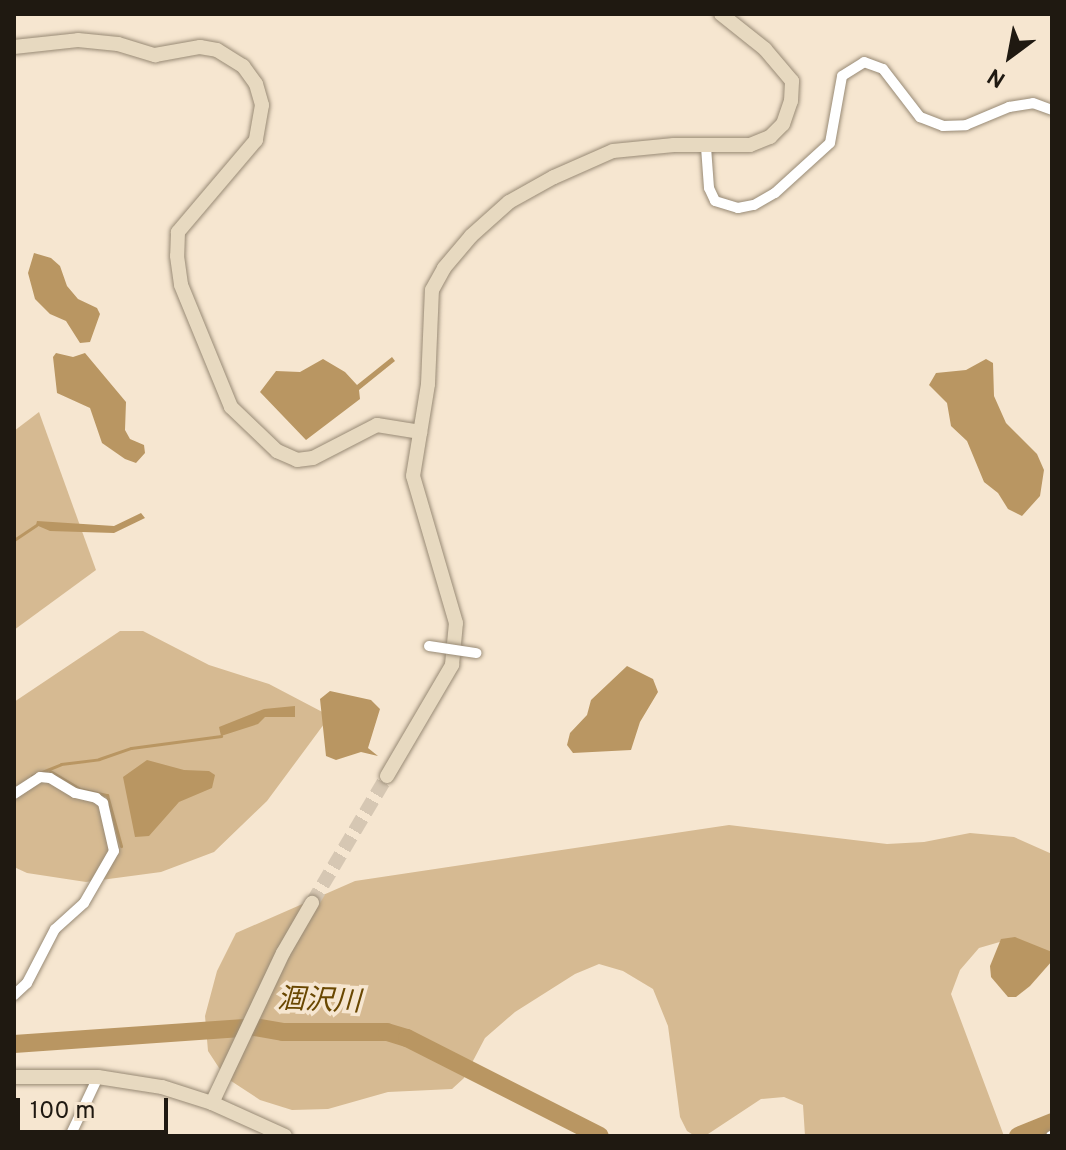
<!DOCTYPE html>
<meta charset="utf-8">
<style>
body{margin:0}
#map{position:relative;width:1066px;height:1150px;overflow:hidden;background:#f6e6d0;font-family:Overpass,"Noto Sans JP",sans-serif}
div>[style]{position:absolute}
.green>*{inset:0;background:#d6ba92}
.water>*{inset:0;background:#b99662}
.stream>*{height:3px;margin:-1.5px;padding:0 1.5px;transform-origin:1.5px;border-radius:1.5px;background:#b99662}
.river>*{height:18px;margin:-9px;padding:0 9px;transform-origin:9px;border-radius:9px;background:#b99662}
.secondary-tunnel>*{height:14px;margin-top:-7px;transform-origin:0;background:repeating-linear-gradient(90deg,#d6c7b3 0 14px,transparent 0 21px)}
.roads{filter:drop-shadow(0 0 2px #988a75) drop-shadow(0 0 2px #988a75)}
.street>*{height:10px;margin:-5px;padding:0 5px;transform-origin:5px;border-radius:5px;background:#fff}
.secondary>*{height:14px;margin:-7px;padding:0 7px;transform-origin:7px;border-radius:7px;background:#e7d9c0}
.bridges{filter:drop-shadow(0 0 2px #988a75) drop-shadow(0 0 2px #988a75)}
.street-bridge>*{height:10px;margin:-5px;padding:0 5px;transform-origin:5px;border-radius:5px;background:#fff}
span{translate:-50% -50%;white-space:nowrap;text-align:center;line-height:1.15;-webkit-text-stroke:7px #f6e6d0;paint-order:stroke}
.water-label{font-size:28px;color:#694701;font-style:italic}
.frame{position:absolute;inset:0;border:16px solid #1f1911;pointer-events:none}
.north{position:absolute;left:970px;top:16px;width:80px;height:80px;-webkit-text-stroke:6px #f6e6d0;paint-order:stroke;rotate:212deg;font-size:22px;font-weight:700;line-height:32px;text-align:center;color:#1f1911}
.north::after{content:'';display:block;margin:auto;width:28px;height:36px;background:#1f1911;clip-path:polygon(50% 0,100% 100%,50% 72%,0 100%)}
.scale{position:absolute;left:16px;top:1098px;width:152px;height:36px;box-sizing:border-box;border:4px solid #1f1911;border-top:0;padding-left:10px;font-size:24px;line-height:28px;white-space:nowrap;color:#1f1911;-webkit-text-stroke:6px #f6e6d0;paint-order:stroke}
</style>
<div id="map">
<div class="green">
<i style="clip-path:polygon(39px 412px,96px 570px,14px 630px,14px 431px)"></i>
<i style="clip-path:polygon(120px 631px,143px 631px,209px 665px,269px 684px,330px 716px,267px 801px,214px 852px,161px 872px,86px 882px,27px 873px,14px 867px,14px 702px)"></i>
<i style="clip-path:polygon(729px 825px,887px 844px,924px 842px,970px 833px,1014px 837px,1052px 854px,1052px 960px,1010px 939px,979px 948px,960px 970px,951px 994px,1004px 1136px,805px 1136px,803px 1105px,784px 1097px,761px 1099px,705px 1136px,695px 1136px,687px 1131px,680px 1117px,668px 1026px,653px 989px,623px 971px,599px 964px,575px 974px,515px 1012px,485px 1038px,464px 1078px,452px 1089px,388px 1092px,328px 1109px,292px 1110px,260px 1100px,225px 1077px,208px 1051px,205px 1016px,217px 971px,236px 933px,355px 881px)"></i>
</div>
<div class="water">
<i style="clip-path:polygon(34px 253px,51px 258px,60px 266px,67px 286px,78px 299px,97px 308px,100px 314px,90px 342px,80px 343px,66px 321px,50px 314px,35px 299px,28px 273px)"></i>
<i style="clip-path:polygon(56px 353px,73px 357px,85px 353px,126px 402px,125px 430px,130px 439px,144px 445px,145px 453px,136px 463px,125px 459px,102px 443px,90px 408px,57px 393px,53px 357px)"></i>
<i style="clip-path:polygon(392px 357px,395px 361px,359px 390px,360px 399px,306px 440px,260px 392px,276px 371px,300px 372px,323px 359px,345px 372px,357px 385px)"></i>
<i style="clip-path:polygon(986px 359px,993px 363px,994px 396px,1006px 423px,1037px 454px,1044px 470px,1040px 496px,1022px 516px,1008px 509px,998px 493px,984px 482px,967px 441px,951px 426px,947px 403px,929px 385px,936px 373px,966px 370px)"></i>
<i style="clip-path:polygon(141px 513px,145px 518px,114px 533px,50px 531px,36px 525px,37px 521px,114px 526px)"></i>
<i style="clip-path:polygon(627px 666px,653px 679px,658px 692px,640px 722px,631px 750px,573px 753px,567px 745px,570px 733px,587px 715px,591px 700px)"></i>
<i style="clip-path:polygon(330px 691px,371px 700px,380px 709px,368px 748px,378px 756px,361px 752px,336px 760px,326px 756px,320px 699px)"></i>
<i style="clip-path:polygon(295px 706px,295px 717px,265px 717px,258px 724px,221px 736px,219px 727px,264px 709px)"></i>
<i style="clip-path:polygon(147px 760px,184px 770px,209px 771px,215px 775px,212px 788px,179px 802px,149px 836px,135px 837px,123px 777px)"></i>
<i style="clip-path:polygon(1015px 937px,1052px 952px,1052px 961px,1030px 986px,1016px 997px,1008px 997px,991px 977px,990px 966px,1001px 939px)"></i>
</div>
<div class="stream">
<i style="left:14px;top:540px;width:27px;rotate:-34deg"></i>
<i style="left:50px;top:771px;width:35px;rotate:31deg"></i>
<i style="left:80px;top:789px;width:28px;rotate:13deg"></i>
<i style="left:107px;top:795px;width:53px;rotate:74.6deg"></i>
<i style="left:32px;top:776px;width:31px;rotate:-22deg"></i>
<i style="left:61px;top:764px;width:38px;rotate:-7deg"></i>
<i style="left:99px;top:759px;width:34px;rotate:-19deg"></i>
<i style="left:131px;top:748px;width:91px;rotate:-7.6deg"></i>
</div>
<div class="river">
<i style="left:14px;top:1044px;width:242px;rotate:-4deg"></i>
<i style="left:255px;top:1027px;width:28px;rotate:10deg"></i>
<i style="left:283px;top:1032px;width:104px"></i>
<i style="left:387px;top:1032px;width:21px;rotate:17deg"></i>
<i style="left:407px;top:1038px;width:216px;rotate:26.9deg"></i>
<i style="left:1018px;top:1136px;width:37px;rotate:-22deg"></i>
</div>
<div class="secondary-tunnel">
<i style="left:312px;top:903px;width:147px;rotate:-59.4deg"></i>
</div>
<div class="roads">
<div class="street">
<i style="left:706px;top:147px;width:41px;rotate:85.8deg"></i>
<i style="left:709px;top:188px;width:14px;rotate:65deg"></i>
<i style="left:715px;top:201px;width:24px;rotate:17deg"></i>
<i style="left:738px;top:208px;width:16px;rotate:-11deg"></i>
<i style="left:754px;top:205px;width:24px;rotate:-30deg"></i>
<i style="left:775px;top:193px;width:74px;rotate:-42.3deg"></i>
<i style="left:830px;top:143px;width:68px;rotate:-79.8deg"></i>
<i style="left:842px;top:76px;width:26px;rotate:-32deg"></i>
<i style="left:864px;top:62px;width:20px;rotate:20deg"></i>
<i style="left:883px;top:69px;width:61px;rotate:52.4deg"></i>
<i style="left:920px;top:117px;width:25px;rotate:21deg"></i>
<i style="left:943px;top:126px;width:23px;rotate:-2deg"></i>
<i style="left:966px;top:125px;width:47px;rotate:-22.7deg"></i>
<i style="left:1009px;top:107px;width:24px;rotate:-9deg"></i>
<i style="left:1033px;top:103px;width:20px;rotate:20deg"></i>
<i style="left:14px;top:794px;width:31px;rotate:-33deg"></i>
<i style="left:40px;top:777px;width:10px;rotate:6deg"></i>
<i style="left:50px;top:778px;width:29px;rotate:31deg"></i>
<i style="left:75px;top:793px;width:22px;rotate:13deg"></i>
<i style="left:96px;top:798px;width:9px;rotate:36deg"></i>
<i style="left:103px;top:803px;width:49px;rotate:77.1deg"></i>
<i style="left:114px;top:851px;width:60px;rotate:120deg"></i>
<i style="left:84px;top:903px;width:39px;rotate:138deg"></i>
<i style="left:55px;top:929px;width:61px;rotate:117.4deg"></i>
<i style="left:27px;top:983px;width:18px;rotate:137deg"></i>
<i style="left:73px;top:1136px;width:3px;rotate:-135deg"></i>
<i style="left:71px;top:1134px;width:63px;rotate:-64.7deg"></i>
<i style="left:1051px;top:1136px;width:1px"></i>
</div>
<div class="secondary">
<i style="left:14px;top:47px;width:64px;rotate:-6.2deg"></i>
<i style="left:78px;top:40px;width:40px;rotate:5.7deg"></i>
<i style="left:118px;top:44px;width:39px;rotate:17deg"></i>
<i style="left:155px;top:55px;width:46px;rotate:-10.1deg"></i>
<i style="left:200px;top:47px;width:17px;rotate:10deg"></i>
<i style="left:217px;top:50px;width:31px;rotate:32deg"></i>
<i style="left:243px;top:66px;width:22px;rotate:54deg"></i>
<i style="left:256px;top:84px;width:22px;rotate:74deg"></i>
<i style="left:262px;top:105px;width:36px;rotate:100deg"></i>
<i style="left:256px;top:140px;width:121px;rotate:130.3deg"></i>
<i style="left:178px;top:232px;width:24px;rotate:92deg"></i>
<i style="left:177px;top:256px;width:29px;rotate:82deg"></i>
<i style="left:181px;top:285px;width:132px;rotate:67.7deg"></i>
<i style="left:231px;top:407px;width:64px;rotate:43.7deg"></i>
<i style="left:277px;top:451px;width:22px;rotate:24deg"></i>
<i style="left:297px;top:460px;width:16px;rotate:-7deg"></i>
<i style="left:313px;top:458px;width:72px;rotate:-27.3deg"></i>
<i style="left:377px;top:425px;width:44px;rotate:9.2deg"></i>
<i style="left:387px;top:776px;width:129px;rotate:-59.6deg"></i>
<i style="left:452px;top:665px;width:42px;rotate:-84.6deg"></i>
<i style="left:456px;top:623px;width:153px;rotate:-106.3deg"></i>
<i style="left:413px;top:476px;width:93px;rotate:-80.7deg"></i>
<i style="left:428px;top:384px;width:94px;rotate:-87.6deg"></i>
<i style="left:432px;top:290px;width:25px;rotate:-61deg"></i>
<i style="left:444px;top:268px;width:42px;rotate:-49.8deg"></i>
<i style="left:471px;top:236px;width:51px;rotate:-41.8deg"></i>
<i style="left:509px;top:202px;width:51px;rotate:-29.1deg"></i>
<i style="left:554px;top:177px;width:64px;rotate:-23.8deg"></i>
<i style="left:613px;top:151px;width:61px;rotate:-5.6deg"></i>
<i style="left:674px;top:145px;width:76px"></i>
<i style="left:750px;top:145px;width:22px;rotate:-22deg"></i>
<i style="left:770px;top:137px;width:18px;rotate:-45deg"></i>
<i style="left:783px;top:124px;width:24px;rotate:-71deg"></i>
<i style="left:791px;top:101px;width:20px;rotate:-87deg"></i>
<i style="left:792px;top:81px;width:42px;rotate:-130.2deg"></i>
<i style="left:765px;top:49px;width:56px;rotate:-141.5deg"></i>
<i style="left:14px;top:1077px;width:84px"></i>
<i style="left:98px;top:1077px;width:65px;rotate:8.9deg"></i>
<i style="left:162px;top:1087px;width:52px;rotate:17.7deg"></i>
<i style="left:212px;top:1103px;width:80px;rotate:24.3deg"></i>
<i style="left:212px;top:1103px;width:166px;rotate:-64.7deg"></i>
<i style="left:283px;top:953px;width:58px;rotate:-59.9deg"></i>
</div>
</div>
<div class="bridges">
<div class="street-bridge">
<i style="left:429px;top:646px;width:48px;rotate:8.5deg"></i>
</div>
</div>
<div class="water-label">
<span style="left:319px;top:1002px;rotate:2deg">涸沢川</span>
</div>
<div class="frame"></div>
<div class="north">N</div>
<div class="scale">100 m</div>
</div>
